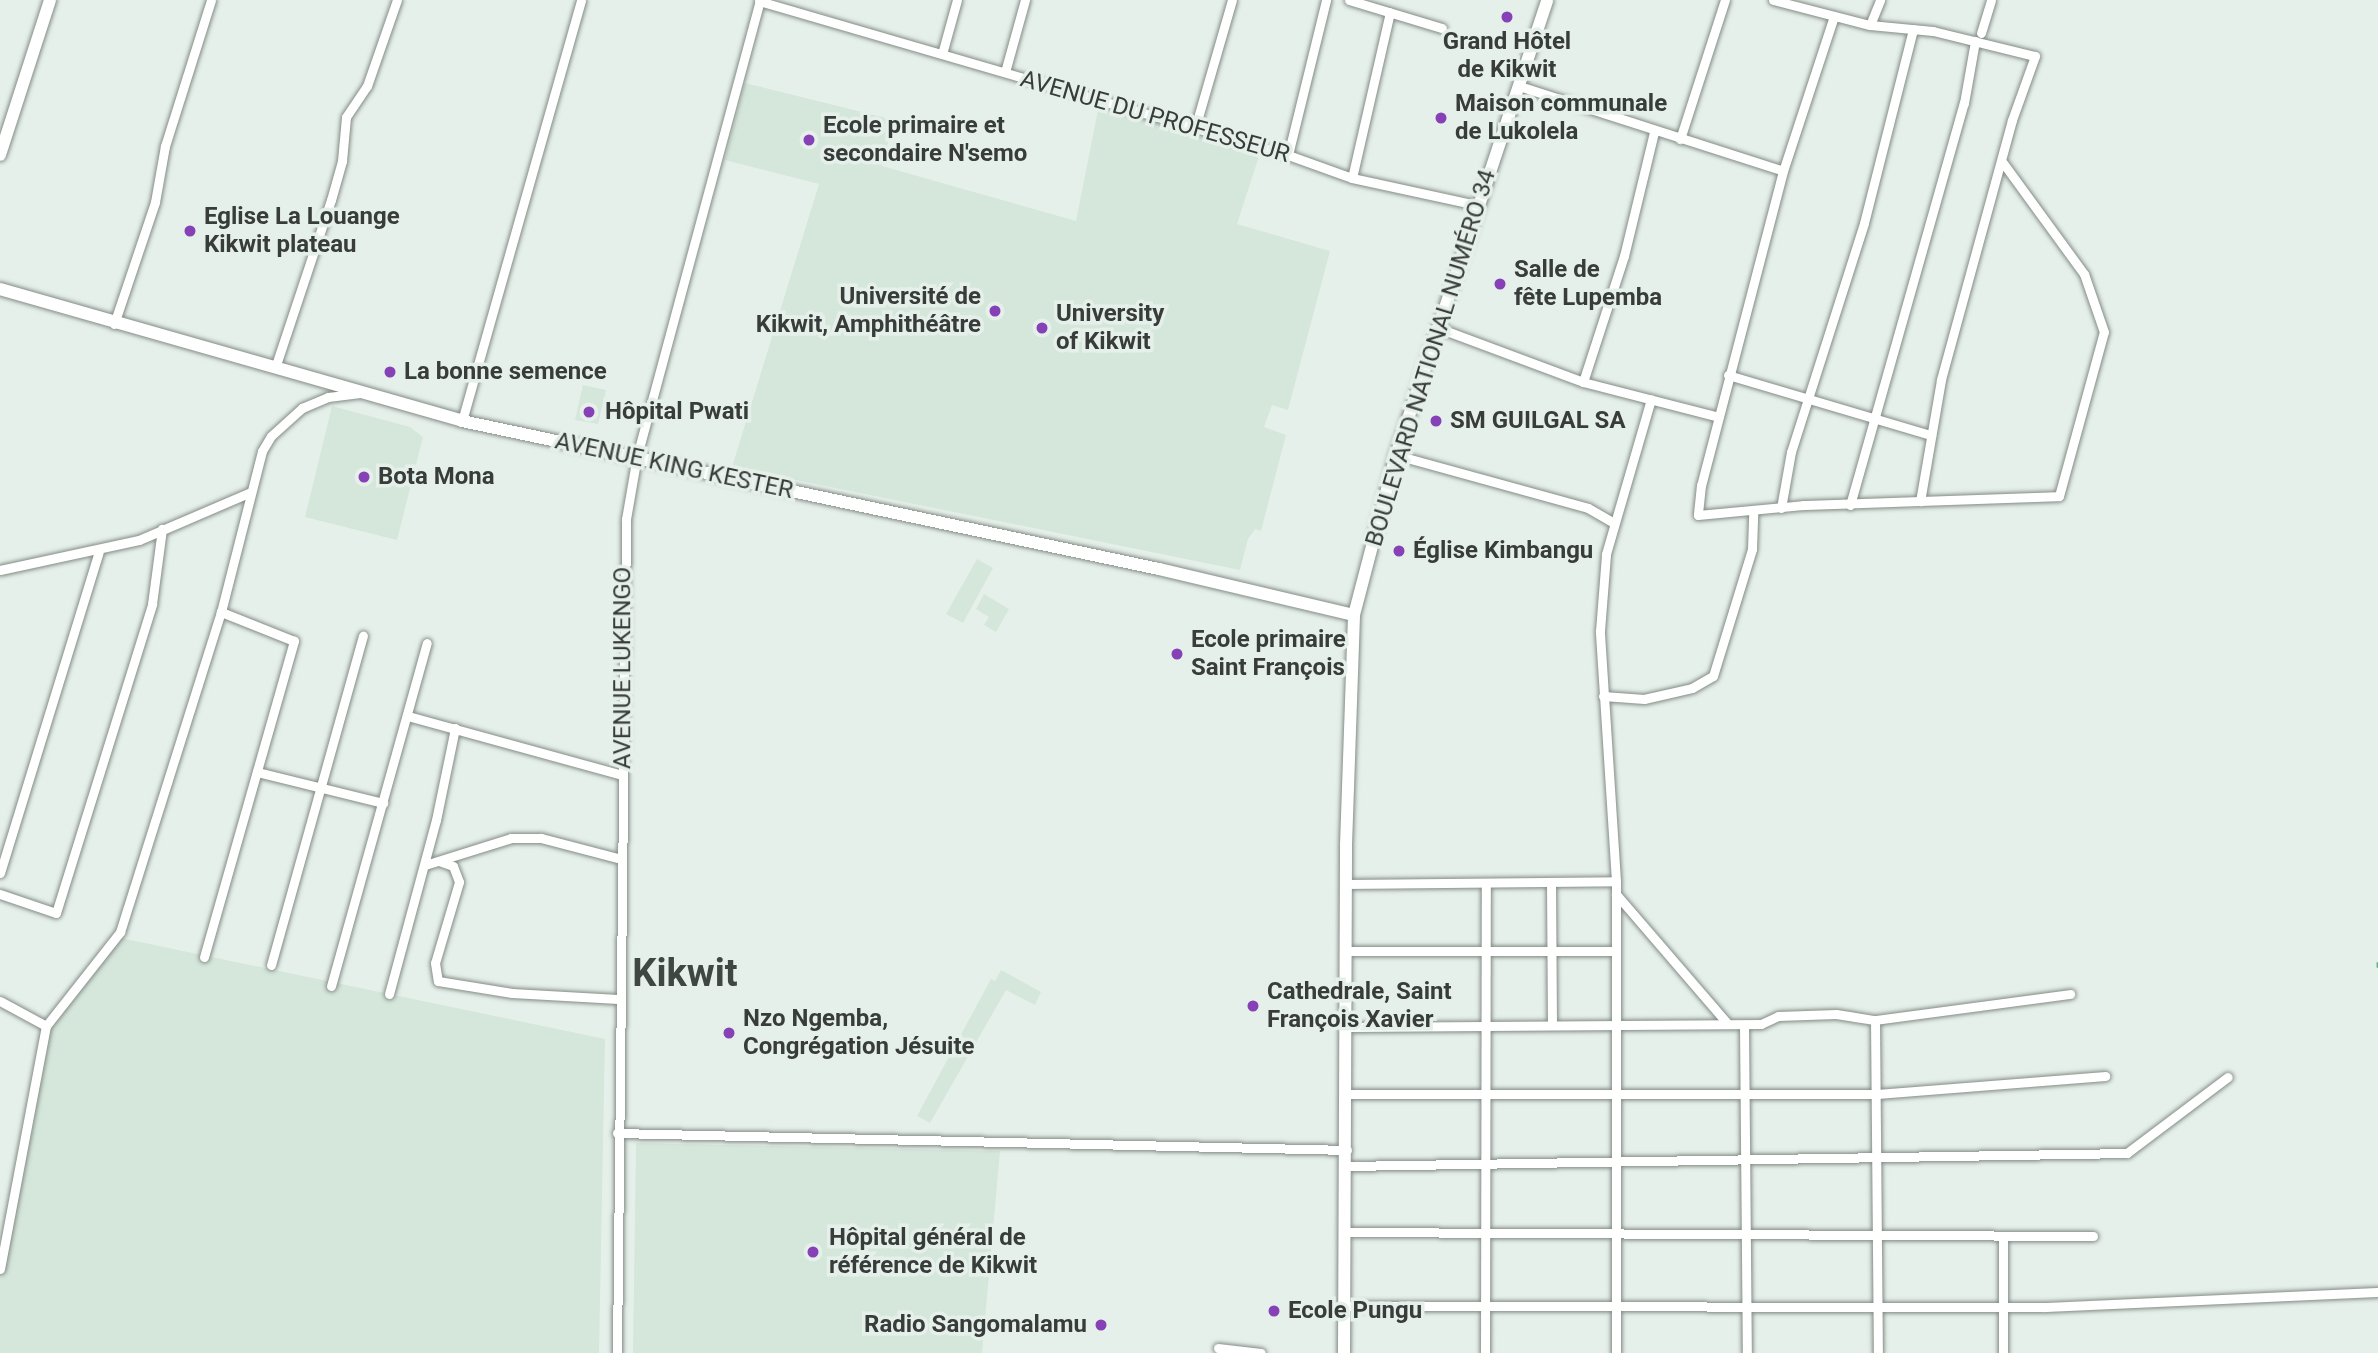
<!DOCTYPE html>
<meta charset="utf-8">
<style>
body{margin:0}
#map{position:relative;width:2378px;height:1353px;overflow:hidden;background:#e6f0ea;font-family:Roboto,sans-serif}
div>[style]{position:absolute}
.built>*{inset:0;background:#d5e6db}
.stream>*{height:2.5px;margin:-1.25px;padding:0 1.25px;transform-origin:1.25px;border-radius:1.25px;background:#64b98b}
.roads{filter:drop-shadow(0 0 2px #838c86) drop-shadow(0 0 2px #838c86)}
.street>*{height:9px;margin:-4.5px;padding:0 4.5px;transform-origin:4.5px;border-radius:4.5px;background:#fff}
.secondary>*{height:12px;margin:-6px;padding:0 6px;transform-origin:6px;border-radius:6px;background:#fff}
.dots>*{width:19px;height:19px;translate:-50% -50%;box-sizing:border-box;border:4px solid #e6f0ea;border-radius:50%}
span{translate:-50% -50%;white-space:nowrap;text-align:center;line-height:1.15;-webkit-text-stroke:7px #e6f0ea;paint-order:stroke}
.poi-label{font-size:24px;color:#383c3a;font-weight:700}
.left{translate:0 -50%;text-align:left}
.right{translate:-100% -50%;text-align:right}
.street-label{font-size:24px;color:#383c3a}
.town-label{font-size:38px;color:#3f4742;font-weight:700}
</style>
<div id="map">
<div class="built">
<i style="clip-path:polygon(745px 83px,894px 120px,882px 166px,1076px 221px,1099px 105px,1259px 156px,1237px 224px,1330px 251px,1288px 410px,1272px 405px,1264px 427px,1286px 435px,1261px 531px,1255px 529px,1248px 539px,1240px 570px,732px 467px,819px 184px,725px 160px)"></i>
<i style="clip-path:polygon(583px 385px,606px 390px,598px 424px,575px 420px)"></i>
<i style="clip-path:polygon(332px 406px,410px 427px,423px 437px,397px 540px,305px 517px)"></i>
<i style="clip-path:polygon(977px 559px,993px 568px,963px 623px,946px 614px)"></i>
<i style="clip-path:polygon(984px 594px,1009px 609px,996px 632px,984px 625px,989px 617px,976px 609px)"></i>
<i style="clip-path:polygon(116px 937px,605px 1039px,599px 1353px,0 1353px,0 1260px,50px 1025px)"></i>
<i style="clip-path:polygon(1001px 970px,1041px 992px,1035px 1005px,1006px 990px,930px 1123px,917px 1116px,991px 979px,995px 981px)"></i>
<i style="clip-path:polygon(636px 1143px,1000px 1151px,982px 1353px,633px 1353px)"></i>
</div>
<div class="stream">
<i style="left:2378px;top:963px;width:3px;rotate:90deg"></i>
</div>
<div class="roads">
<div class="street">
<i style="left:1349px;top:0;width:97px;rotate:16.8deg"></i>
<i style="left:1773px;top:0;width:100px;rotate:14.5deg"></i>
<i style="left:1870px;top:25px;width:63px;rotate:5.4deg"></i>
<i style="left:1933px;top:31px;width:105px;rotate:13.8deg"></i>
<i style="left:2035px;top:56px;width:68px;rotate:109.8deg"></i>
<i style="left:2012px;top:120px;width:270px;rotate:105.3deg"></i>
<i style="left:1941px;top:380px;width:123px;rotate:99.8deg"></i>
<i style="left:759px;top:1px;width:551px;rotate:16.23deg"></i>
<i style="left:1288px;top:155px;width:68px;rotate:19.8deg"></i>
<i style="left:1352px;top:178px;width:128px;rotate:12.2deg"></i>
<i style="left:1834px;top:16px;width:163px;rotate:108.2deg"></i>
<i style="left:1783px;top:171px;width:325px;rotate:104.6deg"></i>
<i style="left:1701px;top:485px;width:30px;rotate:96deg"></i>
<i style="left:1698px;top:515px;width:105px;rotate:-5.4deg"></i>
<i style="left:1803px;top:505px;width:256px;rotate:-2deg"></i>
<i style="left:2059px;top:496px;width:170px;rotate:-74.7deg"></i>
<i style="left:2104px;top:332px;width:61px;rotate:-109deg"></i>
<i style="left:2084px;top:274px;width:137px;rotate:-126.1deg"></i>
<i style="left:1870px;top:25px;width:27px;rotate:-68deg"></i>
<i style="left:1981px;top:33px;width:34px;rotate:-73deg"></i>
<i style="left:942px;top:54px;width:56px;rotate:-74.5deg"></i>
<i style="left:1005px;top:72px;width:75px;rotate:-74.5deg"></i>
<i style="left:1519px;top:86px;width:277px;rotate:17.8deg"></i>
<i style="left:1195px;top:128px;width:133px;rotate:-73.9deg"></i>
<i style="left:1680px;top:139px;width:146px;rotate:-72.1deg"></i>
<i style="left:1288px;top:155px;width:160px;rotate:-76.2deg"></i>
<i style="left:1352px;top:178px;width:170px;rotate:-77.1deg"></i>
<i style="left:114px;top:324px;width:129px;rotate:-71.4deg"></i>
<i style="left:155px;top:202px;width:57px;rotate:-79.9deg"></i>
<i style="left:165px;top:146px;width:153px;rotate:-72.5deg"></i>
<i style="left:1436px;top:327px;width:157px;rotate:20.5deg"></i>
<i style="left:1583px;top:382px;width:140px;rotate:14.4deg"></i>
<i style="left:275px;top:368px;width:177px;rotate:-71.6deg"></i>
<i style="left:331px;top:200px;width:41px;rotate:-74.2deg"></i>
<i style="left:342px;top:161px;width:44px;rotate:-84.8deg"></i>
<i style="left:346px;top:117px;width:37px;rotate:-56deg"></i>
<i style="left:367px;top:86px;width:91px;rotate:-70.8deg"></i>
<i style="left:1728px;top:375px;width:212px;rotate:16.5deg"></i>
<i style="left:1583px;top:382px;width:133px;rotate:-72deg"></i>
<i style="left:1624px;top:256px;width:128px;rotate:-76.4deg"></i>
<i style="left:462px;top:421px;width:437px;rotate:-74.2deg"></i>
<i style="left:1396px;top:455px;width:199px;rotate:15.4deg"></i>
<i style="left:1588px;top:508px;width:30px;rotate:30deg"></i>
<i style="left:1850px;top:505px;width:418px;rotate:-74.2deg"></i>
<i style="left:1964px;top:103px;width:63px;rotate:-79.9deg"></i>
<i style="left:1781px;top:508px;width:57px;rotate:-79.9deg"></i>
<i style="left:1791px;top:452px;width:240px;rotate:-72.3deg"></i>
<i style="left:1864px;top:223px;width:200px;rotate:-75.8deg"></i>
<i style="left:0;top:570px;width:142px;rotate:-12.2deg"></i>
<i style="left:139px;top:540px;width:122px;rotate:-23.2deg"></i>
<i style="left:1603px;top:696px;width:41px;rotate:4.2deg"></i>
<i style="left:1644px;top:699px;width:49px;rotate:-12.9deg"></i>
<i style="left:1692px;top:688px;width:24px;rotate:-30deg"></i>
<i style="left:1713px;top:676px;width:133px;rotate:-72.9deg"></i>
<i style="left:1752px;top:549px;width:36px;rotate:-88deg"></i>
<i style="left:408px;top:716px;width:222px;rotate:15.4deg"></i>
<i style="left:257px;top:772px;width:130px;rotate:13.8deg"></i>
<i style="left:439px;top:861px;width:15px;rotate:20deg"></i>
<i style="left:453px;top:866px;width:17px;rotate:69deg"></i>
<i style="left:459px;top:882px;width:84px;rotate:106.5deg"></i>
<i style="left:435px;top:963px;width:18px;rotate:81deg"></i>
<i style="left:438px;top:981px;width:75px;rotate:9.2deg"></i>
<i style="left:512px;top:993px;width:106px;rotate:3.2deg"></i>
<i style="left:425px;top:865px;width:90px;rotate:-17.4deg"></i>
<i style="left:511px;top:838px;width:30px"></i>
<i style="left:541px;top:838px;width:83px;rotate:14.7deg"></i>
<i style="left:0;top:873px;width:336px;rotate:-72.9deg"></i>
<i style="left:1551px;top:883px;width:141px;rotate:89.6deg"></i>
<i style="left:1349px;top:884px;width:267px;rotate:-0.6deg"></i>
<i style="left:0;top:894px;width:59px;rotate:18.7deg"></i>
<i style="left:56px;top:913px;width:324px;rotate:-72.7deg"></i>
<i style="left:152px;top:604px;width:76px;rotate:-82.4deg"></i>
<i style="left:1616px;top:894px;width:170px;rotate:49.3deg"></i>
<i style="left:1348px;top:951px;width:268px"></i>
<i style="left:204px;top:957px;width:329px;rotate:-74.1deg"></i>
<i style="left:294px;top:641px;width:79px;rotate:-158.3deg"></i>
<i style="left:271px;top:965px;width:342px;rotate:-74.4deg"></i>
<i style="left:331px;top:986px;width:356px;rotate:-74.4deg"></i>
<i style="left:389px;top:994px;width:180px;rotate:-74.9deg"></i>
<i style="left:436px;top:820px;width:94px;rotate:-78.3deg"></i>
<i style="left:0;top:1001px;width:52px;rotate:28.5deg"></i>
<i style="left:1875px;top:1020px;width:333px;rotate:89.5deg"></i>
<i style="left:1744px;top:1025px;width:328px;rotate:89.5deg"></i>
<i style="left:1348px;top:1027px;width:413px;rotate:-0.4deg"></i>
<i style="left:1761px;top:1024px;width:19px;rotate:-25deg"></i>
<i style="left:1778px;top:1016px;width:58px;rotate:-2deg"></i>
<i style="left:1836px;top:1014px;width:39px;rotate:9deg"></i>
<i style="left:1875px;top:1020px;width:197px;rotate:-7.6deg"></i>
<i style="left:1347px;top:1094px;width:530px"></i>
<i style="left:1877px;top:1094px;width:229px;rotate:-4.5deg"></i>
<i style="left:617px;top:1133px;width:730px;rotate:1.33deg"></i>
<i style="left:1346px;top:1166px;width:781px;rotate:-0.95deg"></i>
<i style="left:2127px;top:1153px;width:126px;rotate:-37deg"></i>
<i style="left:1345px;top:1232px;width:748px;rotate:0.31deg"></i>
<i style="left:0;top:1269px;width:247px;rotate:-79.3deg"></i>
<i style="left:46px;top:1026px;width:120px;rotate:-51.8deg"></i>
<i style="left:120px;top:932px;width:336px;rotate:-72.5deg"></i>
<i style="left:221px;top:612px;width:166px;rotate:-75.7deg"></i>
<i style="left:262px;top:451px;width:17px;rotate:-59deg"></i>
<i style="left:271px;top:436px;width:42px;rotate:-42.1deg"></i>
<i style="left:302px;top:408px;width:28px;rotate:-23deg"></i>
<i style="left:328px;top:397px;width:32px;rotate:-7deg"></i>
<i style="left:1344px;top:1306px;width:701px;rotate:0.08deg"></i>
<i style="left:2045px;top:1307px;width:333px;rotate:-2.6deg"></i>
<i style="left:1218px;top:1348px;width:43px;rotate:6.6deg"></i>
<i style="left:617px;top:1353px;width:834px;rotate:-89.38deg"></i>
<i style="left:626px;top:519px;width:64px;rotate:-80.1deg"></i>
<i style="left:637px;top:456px;width:472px;rotate:-74.9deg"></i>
<i style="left:1485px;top:1353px;width:470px;rotate:-89.9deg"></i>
<i style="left:1616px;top:1353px;width:472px;rotate:-90deg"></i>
<i style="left:1616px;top:881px;width:251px;rotate:-93.7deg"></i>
<i style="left:1600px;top:631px;width:77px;rotate:-85.5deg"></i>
<i style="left:1606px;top:554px;width:161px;rotate:-73.8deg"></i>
<i style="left:2003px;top:1353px;width:115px;rotate:-90deg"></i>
</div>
<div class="secondary">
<i style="left:0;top:155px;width:163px;rotate:-72.1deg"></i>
<i style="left:0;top:289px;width:480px;rotate:15.9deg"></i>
<i style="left:462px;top:421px;width:713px;rotate:11.99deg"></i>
<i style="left:1159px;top:569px;width:200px;rotate:13.3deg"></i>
<i style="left:1344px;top:1353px;width:508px;rotate:-89.77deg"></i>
<i style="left:1346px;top:845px;width:230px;rotate:-88deg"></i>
<i style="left:1354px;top:615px;width:165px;rotate:-75.3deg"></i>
<i style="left:1396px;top:455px;width:479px;rotate:-71.6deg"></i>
</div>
</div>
<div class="dots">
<i style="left:1507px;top:17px;background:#8541b5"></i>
<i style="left:1441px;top:118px;background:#8541b5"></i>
<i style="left:809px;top:140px;background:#8541b5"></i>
<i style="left:190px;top:231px;background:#8541b5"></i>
<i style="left:1500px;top:284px;background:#8541b5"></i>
<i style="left:995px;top:311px;background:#8541b5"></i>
<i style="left:1042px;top:328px;background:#8541b5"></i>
<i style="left:390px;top:372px;background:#8541b5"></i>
<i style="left:589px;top:412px;background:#8541b5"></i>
<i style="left:1436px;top:421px;background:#8541b5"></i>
<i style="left:364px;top:477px;background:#8541b5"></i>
<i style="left:1399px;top:551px;background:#8541b5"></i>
<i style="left:1177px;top:654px;background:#8541b5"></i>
<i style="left:1253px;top:1006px;background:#8541b5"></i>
<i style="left:729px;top:1033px;background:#8541b5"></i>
<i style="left:813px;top:1252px;background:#8541b5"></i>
<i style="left:1274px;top:1311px;background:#8541b5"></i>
<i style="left:1101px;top:1325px;background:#8541b5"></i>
</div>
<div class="poi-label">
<span style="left:1507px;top:56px">Grand Hôtel<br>de Kikwit</span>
<span class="left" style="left:1455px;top:118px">Maison communale<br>de Lukolela</span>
<span class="left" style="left:823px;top:140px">Ecole primaire et<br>secondaire N'semo</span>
<span class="left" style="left:204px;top:231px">Eglise La Louange<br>Kikwit plateau</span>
<span class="left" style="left:1514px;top:284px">Salle de<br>fête Lupemba</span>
<span class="right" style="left:981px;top:311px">Université de<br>Kikwit, Amphithéâtre</span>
<span class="left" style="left:1056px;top:328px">University<br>of Kikwit</span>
<span class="left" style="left:404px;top:372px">La bonne semence</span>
<span class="left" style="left:605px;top:412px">Hôpital Pwati</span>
<span class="left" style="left:1450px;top:421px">SM GUILGAL SA</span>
<span class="left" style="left:378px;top:477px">Bota Mona</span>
<span class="left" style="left:1413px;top:551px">Église Kimbangu</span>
<span class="left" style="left:1191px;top:654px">Ecole primaire<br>Saint François</span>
<span class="left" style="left:1267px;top:1006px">Cathedrale, Saint<br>François Xavier</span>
<span class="left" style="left:743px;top:1033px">Nzo Ngemba,<br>Congrégation Jésuite</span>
<span class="left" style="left:829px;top:1252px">Hôpital général de<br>référence de Kikwit</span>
<span class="left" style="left:1288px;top:1311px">Ecole Pungu</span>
<span class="right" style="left:1087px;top:1325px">Radio Sangomalamu</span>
</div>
<div class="street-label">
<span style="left:1155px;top:117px;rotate:16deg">AVENUE DU PROFESSEUR</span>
<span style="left:1431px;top:358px;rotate:-73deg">BOULEVARD NATIONAL NUMÉRO 34</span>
<span style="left:674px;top:466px;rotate:12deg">AVENUE KING KESTER</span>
<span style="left:623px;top:668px;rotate:-90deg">AVENUE LUKENGO</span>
</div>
<div class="town-label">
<span style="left:685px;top:974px">Kikwit</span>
</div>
</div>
